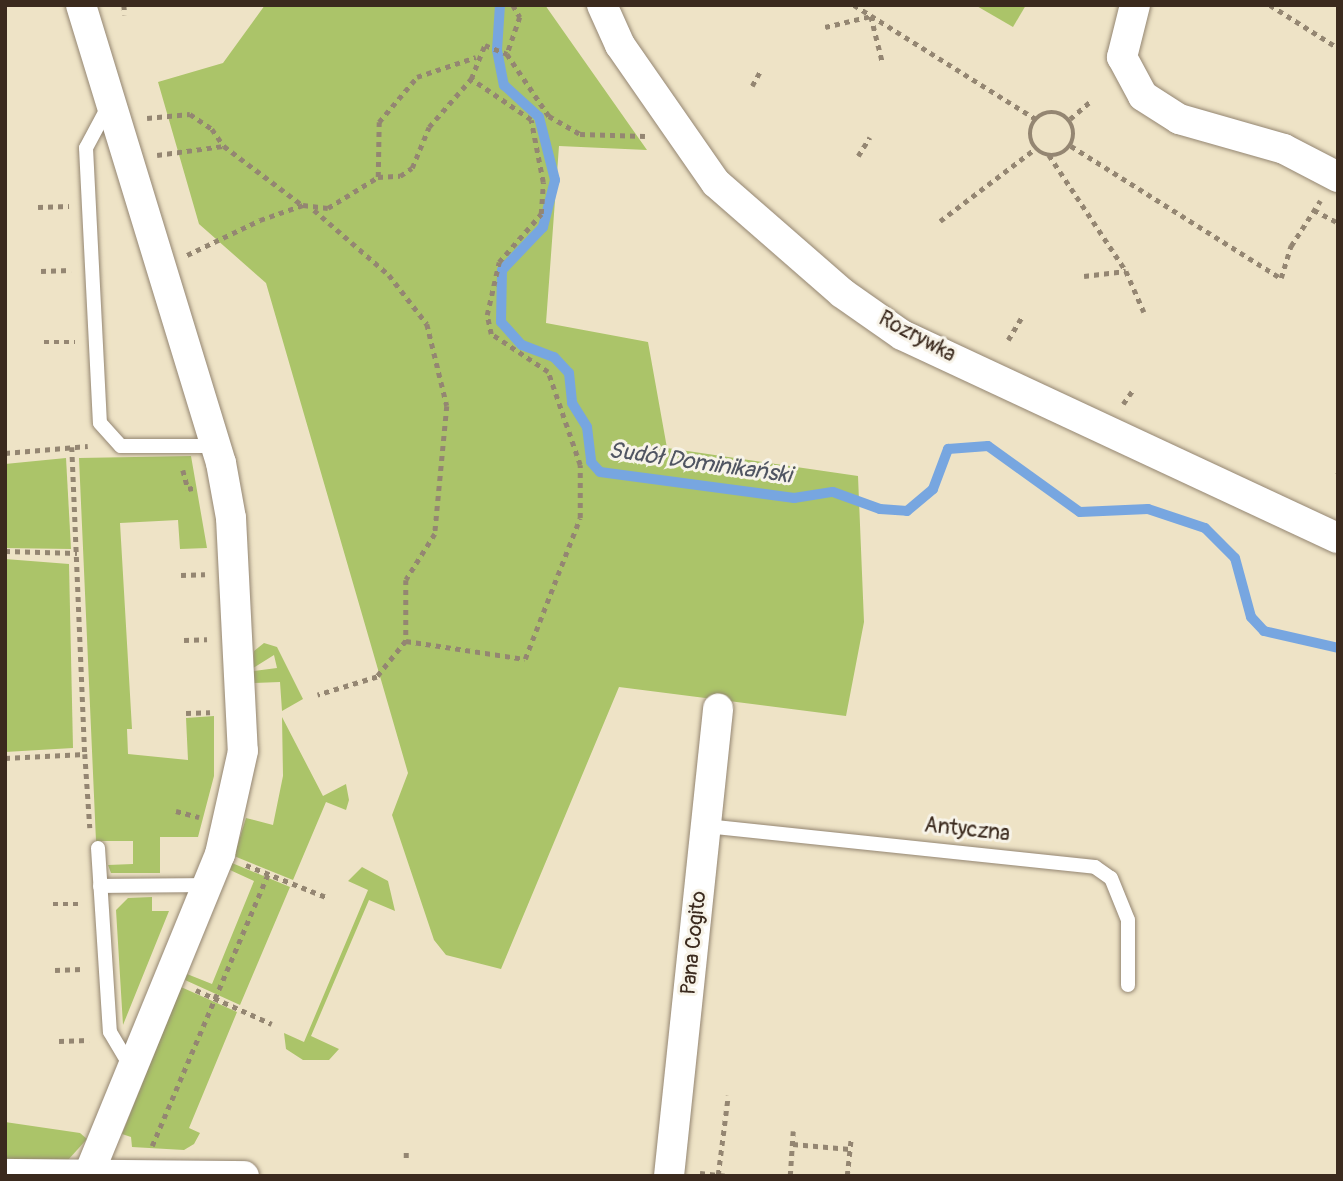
<!DOCTYPE html>
<meta charset="utf-8">
<style>
body{margin:0}
#map{position:relative;width:1343px;height:1181px;overflow:hidden;background:#eee3c6;font-family:Pangolin,sans-serif}
div>[style]{position:absolute}
.green>*{inset:0;background:#abc469}
.stream>*{height:10px;margin:-5px;padding:0 5px;transform-origin:5px;border-radius:5px;background:#77a6e0}
.path>*{height:4.5px;margin-top:-2.25px;transform-origin:0;background:repeating-linear-gradient(90deg,#948672 0 5px,transparent 0 10px)}
.path>.ring{margin:-2.25px;padding:0;box-sizing:content-box;background:none;border:4.5px solid #948672;border-radius:50%}
.roads{filter:drop-shadow(0 0 2px #948672) drop-shadow(0 0 2px #948672)}
.lane>*{height:14px;margin:-7px;padding:0 7px;transform-origin:7px;border-radius:7px;background:#fff}
.street>*{height:30px;margin:-15px;padding:0 15px;transform-origin:15px;border-radius:15px;background:#fff}
span{translate:-50% -50%;white-space:nowrap;text-align:center;line-height:1.15;-webkit-text-stroke:6px #f7f3e8;paint-order:stroke}
.street-label{font-size:21px;color:#3b2a1e}
.water-label{font-size:23px;color:#505562;font-style:italic}
.frame{position:absolute;inset:0;border:7px solid #3b2a1e;pointer-events:none}
</style>
<div id="map">
<div class="green">
<i style="clip-path:polygon(265px 5px,545px 5px,647px 150px,559px 146px,546px 323px,648px 342px,667px 448px,858px 476px,864px 622px,846px 716px,619px 687px,501px 969px,446px 955px,434px 940px,392px 815px,408px 773px,266px 283px,199px 224px,158px 82px,223px 63px)"></i>
<i style="clip-path:polygon(975px 5px,1026px 5px,1013px 27px)"></i>
<i style="clip-path:polygon(191px 456px,207px 548px,180px 549px,178px 520px,120px 523px,132px 729px,127px 729px,128px 754px,188px 760px,186px 718px,214px 716px,214px 776px,198px 837px,160px 837px,160px 873px,111px 873px,108px 865px,133px 864px,133px 841px,96px 841px,79px 458px)"></i>
<i style="clip-path:polygon(66px 458px,71px 549px,5px 548px,5px 464px)"></i>
<i style="clip-path:polygon(5px 559px,69px 564px,73px 748px,5px 752px)"></i>
<i style="clip-path:polygon(264px 643px,277px 647px,303px 699px,282px 711px,280px 682px,253px 683px,253px 671px,277px 668px,274px 655px,253px 668px,254px 651px)"></i>
<i style="clip-path:polygon(282px 717px,323px 796px,346px 784px,349px 800px,346px 810px,326px 802px,293px 880px,234px 856px,246px 818px,273px 825px,283px 776px)"></i>
<i style="clip-path:polygon(232px 863px,290px 887px,240px 1005px,185px 980px,187px 974px,212px 984px,254px 881px,230px 870px)"></i>
<i style="clip-path:polygon(362px 867px,388px 881px,395px 911px,369px 900px,311px 1036px,339px 1049px,329px 1060px,303px 1060px,286px 1049px,284px 1033px,304px 1042px,368px 890px,348px 881px)"></i>
<i style="clip-path:polygon(152px 897px,152px 911px,169px 911px,123px 1025px,116px 910px,128px 898px)"></i>
<i style="clip-path:polygon(181px 987px,237px 1012px,189px 1128px,200px 1133px,194px 1144px,184px 1150px,132px 1147px,131px 1137px,122px 1134px)"></i>
<i style="clip-path:polygon(5px 1122px,80px 1133px,87px 1139px,68px 1160px,5px 1159px)"></i>
</div>
<div class="stream">
<i style="left:500px;top:5px;width:45px;rotate:93.8deg"></i>
<i style="left:497px;top:50px;width:36px;rotate:79deg"></i>
<i style="left:504px;top:85px;width:47px;rotate:42.4deg"></i>
<i style="left:539px;top:117px;width:65px;rotate:75.7deg"></i>
<i style="left:555px;top:180px;width:49px;rotate:104.3deg"></i>
<i style="left:543px;top:227px;width:59px;rotate:133.6deg"></i>
<i style="left:502px;top:270px;width:52px;rotate:91.1deg"></i>
<i style="left:501px;top:322px;width:31px;rotate:48deg"></i>
<i style="left:522px;top:345px;width:34px;rotate:21deg"></i>
<i style="left:554px;top:357px;width:22px;rotate:47deg"></i>
<i style="left:569px;top:373px;width:30px;rotate:84deg"></i>
<i style="left:572px;top:403px;width:28px;rotate:58deg"></i>
<i style="left:587px;top:427px;width:35px;rotate:83deg"></i>
<i style="left:591px;top:462px;width:13px;rotate:48deg"></i>
<i style="left:600px;top:472px;width:196px;rotate:7.6deg"></i>
<i style="left:794px;top:498px;width:39px;rotate:-9deg"></i>
<i style="left:833px;top:492px;width:50px;rotate:19.9deg"></i>
<i style="left:880px;top:509px;width:27px;rotate:4deg"></i>
<i style="left:907px;top:511px;width:34px;rotate:-40deg"></i>
<i style="left:933px;top:489px;width:43px;rotate:-69.4deg"></i>
<i style="left:948px;top:449px;width:40px;rotate:-4.3deg"></i>
<i style="left:988px;top:446px;width:113px;rotate:35.7deg"></i>
<i style="left:1080px;top:512px;width:68px;rotate:-2.5deg"></i>
<i style="left:1148px;top:509px;width:60px;rotate:18.4deg"></i>
<i style="left:1205px;top:528px;width:42px;rotate:45deg"></i>
<i style="left:1235px;top:558px;width:61px;rotate:74.8deg"></i>
<i style="left:1251px;top:617px;width:19px;rotate:47deg"></i>
<i style="left:1264px;top:631px;width:76px;rotate:12.9deg"></i>
</div>
<div class="path">
<i style="left:124px;top:5px;width:10px;rotate:84deg"></i>
<i style="left:513px;top:5px;width:14px;rotate:60deg"></i>
<i style="left:520px;top:17px;width:39px;rotate:109deg"></i>
<i style="left:507px;top:54px;width:75px;rotate:55.9deg"></i>
<i style="left:549px;top:116px;width:36px;rotate:30deg"></i>
<i style="left:580px;top:134px;width:65px;rotate:1.8deg"></i>
<i style="left:854px;top:5px;width:215px;rotate:32.1deg"></i>
<i style="left:1270px;top:5px;width:80px;rotate:32.3deg"></i>
<i style="left:825px;top:27px;width:47px;rotate:-13.4deg"></i>
<i style="left:871px;top:16px;width:49px;rotate:76deg"></i>
<i style="left:752px;top:86px;width:18px;rotate:-61deg"></i>
<i class="ring" style="left:1030px;top:112px;width:39.5px;height:39.5px"></i>
<i style="left:147px;top:118px;width:43px;rotate:-5.3deg"></i>
<i style="left:190px;top:114px;width:27px;rotate:34deg"></i>
<i style="left:212px;top:129px;width:21px;rotate:55deg"></i>
<i style="left:1070px;top:119px;width:28px;rotate:-41deg"></i>
<i style="left:1071px;top:146px;width:248px;rotate:32.2deg"></i>
<i style="left:1281px;top:278px;width:34px;rotate:-73deg"></i>
<i style="left:1291px;top:246px;width:54px;rotate:-57.2deg"></i>
<i style="left:157px;top:155px;width:68px;rotate:-7.7deg"></i>
<i style="left:224px;top:146px;width:98px;rotate:37.1deg"></i>
<i style="left:1049px;top:155px;width:139px;rotate:56.4deg"></i>
<i style="left:1126px;top:271px;width:45px;rotate:66.3deg"></i>
<i style="left:858px;top:156px;width:22px;rotate:-58deg"></i>
<i style="left:378px;top:177px;width:55px;rotate:-89deg"></i>
<i style="left:379px;top:122px;width:59px;rotate:-49.8deg"></i>
<i style="left:417px;top:77px;width:62px;rotate:-18.7deg"></i>
<i style="left:38px;top:207px;width:31px;rotate:-2deg"></i>
<i style="left:314px;top:210px;width:99px;rotate:40.9deg"></i>
<i style="left:389px;top:275px;width:62px;rotate:52.2deg"></i>
<i style="left:427px;top:324px;width:84px;rotate:76.3deg"></i>
<i style="left:447px;top:406px;width:129px;rotate:95.4deg"></i>
<i style="left:435px;top:534px;width:54px;rotate:122.2deg"></i>
<i style="left:406px;top:580px;width:61px;rotate:90deg"></i>
<i style="left:406px;top:641px;width:46px;rotate:128.9deg"></i>
<i style="left:377px;top:677px;width:62px;rotate:163deg"></i>
<i style="left:1314px;top:210px;width:27px;rotate:28deg"></i>
<i style="left:940px;top:221px;width:119px;rotate:-37.2deg"></i>
<i style="left:187px;top:255px;width:81px;rotate:-25.6deg"></i>
<i style="left:260px;top:220px;width:46px;rotate:-19.2deg"></i>
<i style="left:303px;top:205px;width:25px;rotate:7deg"></i>
<i style="left:328px;top:208px;width:59px;rotate:-31.8deg"></i>
<i style="left:378px;top:177px;width:22px;rotate:-3deg"></i>
<i style="left:400px;top:176px;width:14px;rotate:-34deg"></i>
<i style="left:412px;top:168px;width:44px;rotate:-67.5deg"></i>
<i style="left:429px;top:127px;width:64px;rotate:-48.8deg"></i>
<i style="left:471px;top:79px;width:37px;rotate:-68deg"></i>
<i style="left:485px;top:45px;width:24px;rotate:22deg"></i>
<i style="left:41px;top:271px;width:30px;rotate:-2deg"></i>
<i style="left:1084px;top:276px;width:42px;rotate:-6.8deg"></i>
<i style="left:1008px;top:340px;width:26px;rotate:-59deg"></i>
<i style="left:44px;top:342px;width:31px"></i>
<i style="left:1123px;top:404px;width:19px;rotate:-55deg"></i>
<i style="left:72px;top:447px;width:307px;rotate:87.6deg"></i>
<i style="left:5px;top:453px;width:83px;rotate:-4.8deg"></i>
<i style="left:183px;top:470px;width:20px;rotate:75deg"></i>
<i style="left:188px;top:489px;width:9px;rotate:-13deg"></i>
<i style="left:1337px;top:475px;width:1px;rotate:-45deg"></i>
<i style="left:5px;top:551px;width:72px;rotate:1.6deg"></i>
<i style="left:181px;top:575px;width:24px;rotate:-2deg"></i>
<i style="left:184px;top:640px;width:23px;rotate:-2deg"></i>
<i style="left:406px;top:641px;width:120px;rotate:8.6deg"></i>
<i style="left:525px;top:659px;width:151px;rotate:-68.7deg"></i>
<i style="left:580px;top:518px;width:53px;rotate:-90deg"></i>
<i style="left:580px;top:465px;width:98px;rotate:-109deg"></i>
<i style="left:548px;top:372px;width:69px;rotate:-146.3deg"></i>
<i style="left:491px;top:334px;width:19px;rotate:-102deg"></i>
<i style="left:487px;top:315px;width:54px;rotate:-77.2deg"></i>
<i style="left:499px;top:262px;width:64px;rotate:-48.8deg"></i>
<i style="left:541px;top:214px;width:32px;rotate:-86deg"></i>
<i style="left:543px;top:182px;width:63px;rotate:-101deg"></i>
<i style="left:531px;top:120px;width:73px;rotate:-145.7deg"></i>
<i style="left:186px;top:713px;width:24px;rotate:-2deg"></i>
<i style="left:5px;top:758px;width:80px;rotate:-2.9deg"></i>
<i style="left:85px;top:754px;width:74px;rotate:86.1deg"></i>
<i style="left:176px;top:811px;width:24px;rotate:15deg"></i>
<i style="left:246px;top:865px;width:86px;rotate:21.8deg"></i>
<i style="left:53px;top:904px;width:27px"></i>
<i style="left:55px;top:970px;width:27px;rotate:-2deg"></i>
<i style="left:196px;top:990px;width:83px;rotate:24.1deg"></i>
<i style="left:59px;top:1041px;width:30px;rotate:-2deg"></i>
<i style="left:793px;top:1144px;width:57px;rotate:5deg"></i>
<i style="left:152px;top:1146px;width:296px;rotate:-66.9deg"></i>
<i style="left:406px;top:1158px;width:6px;rotate:-90deg"></i>
<i style="left:700px;top:1173px;width:30px;rotate:6deg"></i>
<i style="left:718px;top:1175px;width:80px;rotate:-82.8deg"></i>
<i style="left:790px;top:1176px;width:45px;rotate:-86.2deg"></i>
<i style="left:847px;top:1176px;width:38px;rotate:-84deg"></i>
</div>
<div class="roads">
<div class="lane">
<i style="left:110px;top:103px;width:51px;rotate:118.1deg"></i>
<i style="left:86px;top:148px;width:275px;rotate:87.1deg"></i>
<i style="left:100px;top:423px;width:31px;rotate:48deg"></i>
<i style="left:121px;top:446px;width:95px"></i>
<i style="left:706px;top:826px;width:391px;rotate:6deg"></i>
<i style="left:1095px;top:867px;width:19px;rotate:35deg"></i>
<i style="left:1111px;top:878px;width:45px;rotate:68deg"></i>
<i style="left:1128px;top:920px;width:65px;rotate:90deg"></i>
<i style="left:98px;top:848px;width:184px;rotate:86.3deg"></i>
<i style="left:110px;top:1032px;width:43px;rotate:59.3deg"></i>
<i style="left:100px;top:886px;width:107px;rotate:-0.5deg"></i>
</div>
<div class="street">
<i style="left:81px;top:5px;width:479px;rotate:73deg"></i>
<i style="left:221px;top:463px;width:56px;rotate:79.7deg"></i>
<i style="left:231px;top:518px;width:233px;rotate:87.1deg"></i>
<i style="left:243px;top:751px;width:106px;rotate:102.6deg"></i>
<i style="left:220px;top:854px;width:345px;rotate:112.3deg"></i>
<i style="left:602px;top:5px;width:44px;rotate:65.8deg"></i>
<i style="left:620px;top:45px;width:168px;rotate:55.2deg"></i>
<i style="left:716px;top:183px;width:167px;rotate:41.1deg"></i>
<i style="left:842px;top:293px;width:73px;rotate:35deg"></i>
<i style="left:902px;top:335px;width:481px;rotate:25deg"></i>
<i style="left:1135px;top:5px;width:54px;rotate:104deg"></i>
<i style="left:1122px;top:57px;width:44px;rotate:61.7deg"></i>
<i style="left:1143px;top:96px;width:43px;rotate:32.6deg"></i>
<i style="left:1179px;top:119px;width:109px;rotate:15.9deg"></i>
<i style="left:1284px;top:149px;width:61px;rotate:27.4deg"></i>
<i style="left:5px;top:1174px;width:239px;rotate:0.5deg"></i>
<i style="left:669px;top:1176px;width:470px;rotate:-84deg"></i>
</div>
</div>
<div class="street-label">
<span style="left:917px;top:337px;rotate:28deg">Rozrywka</span>
<span style="left:967px;top:830px;rotate:6deg">Antyczna</span>
<span style="left:694px;top:943px;rotate:-84deg">Pana Cogito</span>
</div>
<div class="water-label">
<span style="left:700px;top:463px;rotate:8deg">Sudół Dominikański</span>
</div>
<div class="frame"></div>
</div>
